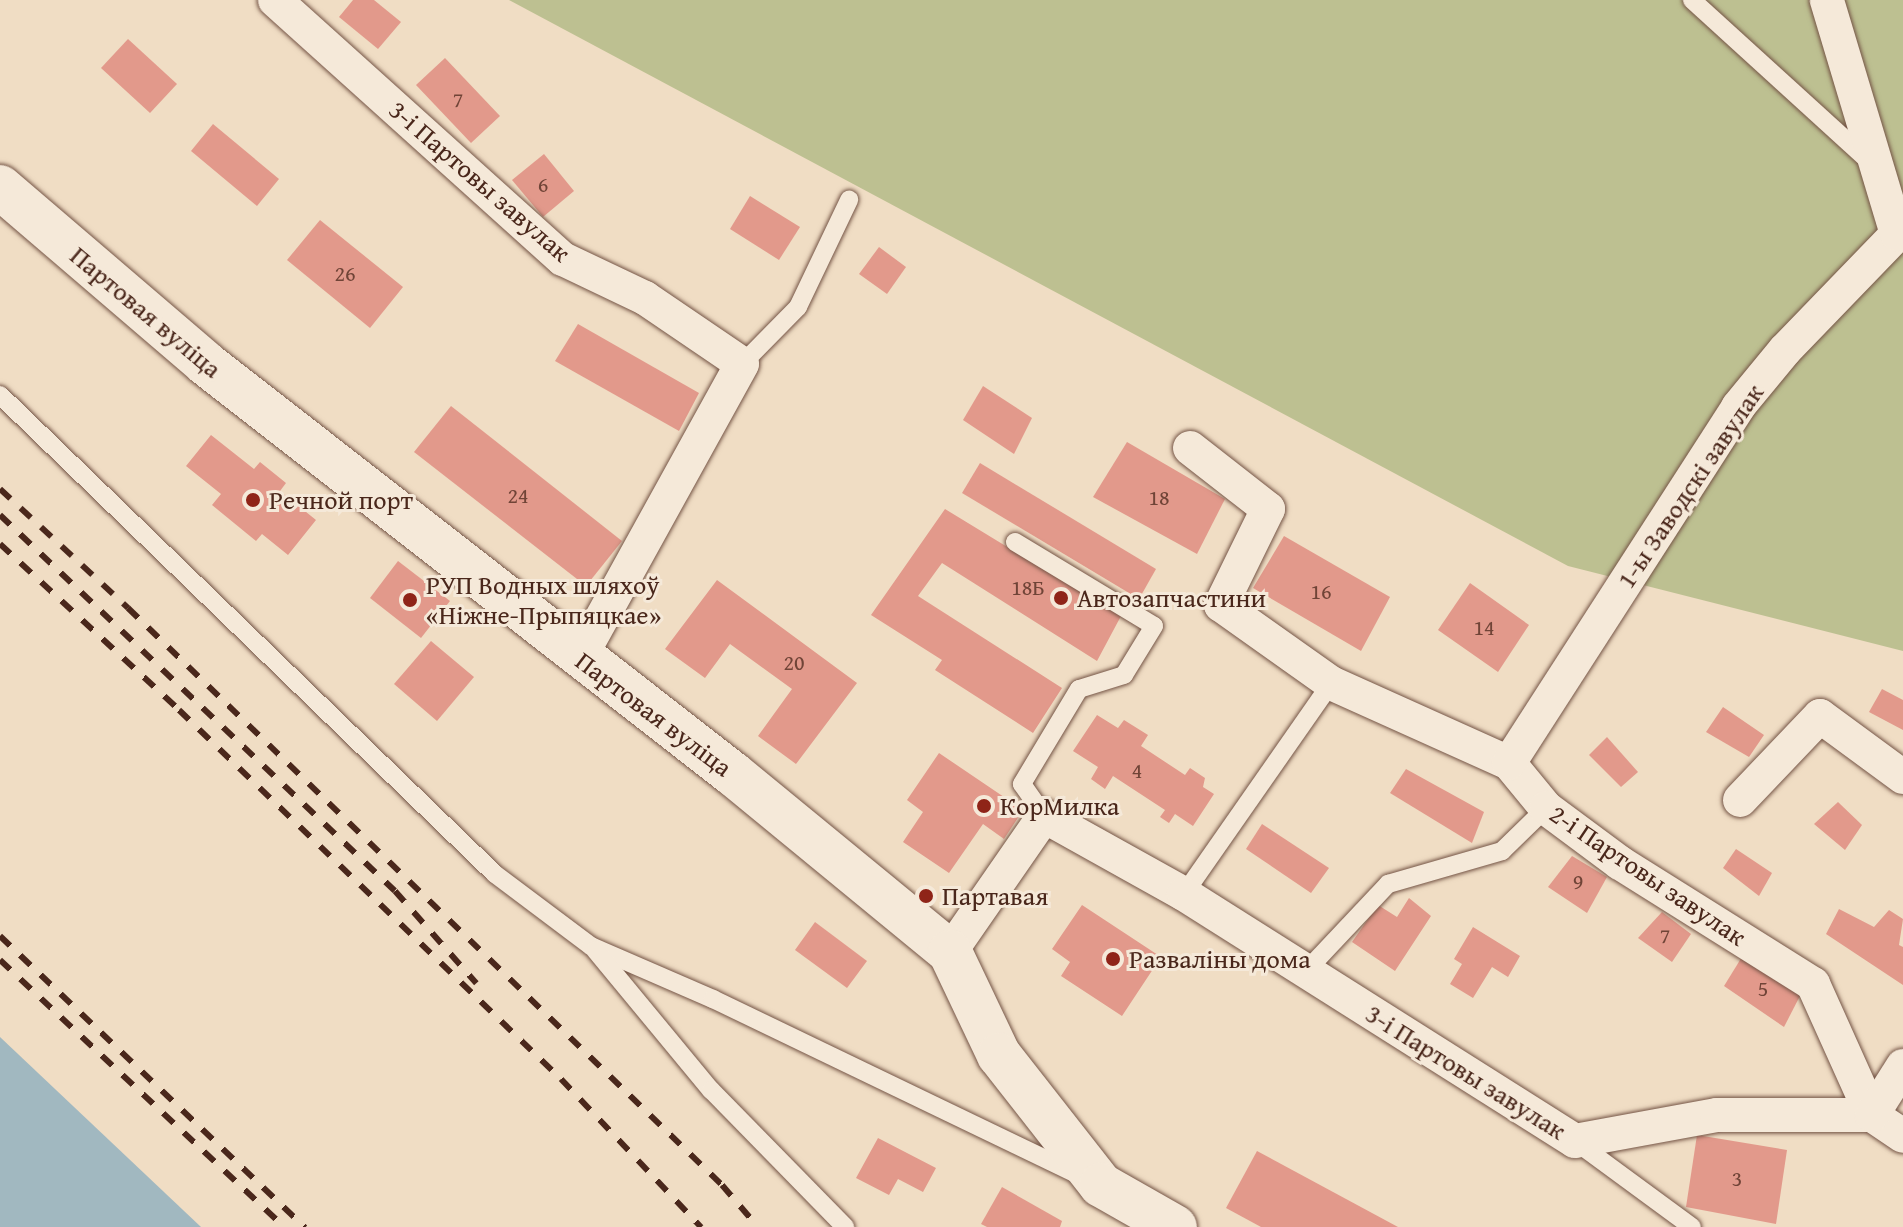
<!DOCTYPE html>
<meta charset="utf-8">
<style>
body{margin:0}
#map{position:relative;width:1903px;height:1227px;overflow:hidden;background:#f0ddc4;font-family:"Gentium Book Plus",serif}
div>[style]{position:absolute}
.green>*{inset:0;background:#bdc091}
.water>*{inset:0;background:#a1b8c0}
.building>*{inset:0;background:#e2998b}
.roads{filter:drop-shadow(0 0 2px #745445) drop-shadow(0 0 2px #745445)}
.lane>*{height:18px;margin:-9px;padding:0 9px;transform-origin:9px;border-radius:9px;background:#f5e9d9}
.street>*{height:34px;margin:-17px;padding:0 17px;transform-origin:17px;border-radius:17px;background:#f5e9d9}
.secondary>*{height:44px;margin:-22px;padding:0 22px;transform-origin:22px;border-radius:22px;background:#f5e9d9}
.rail>*{height:6px;margin-top:-3px;transform-origin:0;background:repeating-linear-gradient(90deg,#4a271b 0 14px,transparent 0 28px)}
.dots>*{width:22px;height:22px;translate:-50% -50%;box-sizing:border-box;border:4px solid #f5e9d9;border-radius:50%}
span{translate:-50% -50%;white-space:nowrap;text-align:center;line-height:1.15;-webkit-text-stroke:6px #f5e9d9;paint-order:stroke}
.number-label{font-size:22px;color:#704437}
.number-label span{-webkit-text-stroke-width:0}
.street-label{font-size:26px;color:#4a271b}
.poi-label{font-size:26px;color:#4a271b}
.left{translate:0 -50%;text-align:left}
</style>
<div id="map">
<div class="green">
<i style="clip-path:polygon(509px 0,1903px 0,1903px 651px,1568px 566px)"></i>
</div>
<div class="water">
<i style="clip-path:polygon(0 1037px,201px 1227px,0 1227px)"></i>
</div>
<div class="building">
<i style="clip-path:polygon(353px 0,374px 0,401px 22px,378px 49px,339px 17px)"></i>
<i style="clip-path:polygon(128px 39px,177px 84px,150px 113px,101px 68px)"></i>
<i style="clip-path:polygon(445px 58px,500px 116px,471px 143px,416px 85px)"></i>
<i style="clip-path:polygon(213px 124px,279px 179px,257px 206px,191px 151px)"></i>
<i style="clip-path:polygon(544px 154px,574px 191px,543px 217px,512px 180px)"></i>
<i style="clip-path:polygon(750px 196px,800px 227px,779px 260px,730px 229px)"></i>
<i style="clip-path:polygon(320px 220px,403px 287px,370px 328px,287px 260px)"></i>
<i style="clip-path:polygon(879px 247px,906px 267px,887px 294px,859px 274px)"></i>
<i style="clip-path:polygon(578px 324px,699px 393px,679px 431px,555px 361px)"></i>
<i style="clip-path:polygon(983px 386px,1032px 418px,1014px 454px,963px 420px)"></i>
<i style="clip-path:polygon(451px 406px,622px 541px,586px 586px,414px 452px)"></i>
<i style="clip-path:polygon(211px 435px,254px 469px,260px 462px,286px 483px,280px 491px,316px 520px,288px 555px,262px 534px,256px 541px,212px 505px,221px 494px,186px 466px)"></i>
<i style="clip-path:polygon(1127px 442px,1225px 499px,1197px 554px,1093px 497px)"></i>
<i style="clip-path:polygon(980px 463px,1156px 569px,1139px 599px,962px 493px)"></i>
<i style="clip-path:polygon(945px 509px,1121px 616px,1097px 661px,942px 563px,918px 596px,1062px 688px,1033px 733px,935px 670px,942px 660px,871px 615px)"></i>
<i style="clip-path:polygon(1284px 536px,1390px 597px,1361px 651px,1253px 588px)"></i>
<i style="clip-path:polygon(398px 561px,450px 601px,421px 638px,370px 598px)"></i>
<i style="clip-path:polygon(717px 580px,857px 683px,796px 764px,758px 736px,792px 689px,730px 644px,705px 678px,665px 649px)"></i>
<i style="clip-path:polygon(1470px 583px,1529px 625px,1498px 672px,1438px 630px)"></i>
<i style="clip-path:polygon(431px 641px,474px 677px,437px 721px,394px 684px)"></i>
<i style="clip-path:polygon(1882px 689px,1903px 700px,1903px 730px,1869px 712px)"></i>
<i style="clip-path:polygon(1723px 707px,1764px 735px,1749px 757px,1706px 732px)"></i>
<i style="clip-path:polygon(1097px 715px,1118px 728px,1124px 720px,1148px 735px,1141px 746px,1185px 775px,1190px 768px,1205px 778px,1203px 787px,1214px 794px,1193px 826px,1175px 814px,1169px 823px,1160px 817px,1165px 810px,1113px 776px,1105px 789px,1091px 779px,1098px 767px,1073px 751px)"></i>
<i style="clip-path:polygon(1607px 737px,1638px 772px,1621px 787px,1589px 755px)"></i>
<i style="clip-path:polygon(939px 753px,1023px 810px,1004px 839px,983px 824px,949px 873px,903px 842px,923px 812px,907px 800px)"></i>
<i style="clip-path:polygon(1406px 769px,1484px 812px,1472px 843px,1390px 793px)"></i>
<i style="clip-path:polygon(1838px 802px,1862px 825px,1845px 850px,1814px 824px)"></i>
<i style="clip-path:polygon(1262px 824px,1329px 868px,1311px 893px,1246px 849px)"></i>
<i style="clip-path:polygon(1736px 849px,1772px 873px,1759px 896px,1723px 868px)"></i>
<i style="clip-path:polygon(1572px 856px,1607px 877px,1587px 913px,1548px 887px)"></i>
<i style="clip-path:polygon(1409px 898px,1431px 916px,1395px 971px,1352px 942px,1378px 905px,1397px 917px)"></i>
<i style="clip-path:polygon(1082px 905px,1161px 957px,1122px 1016px,1061px 976px,1070px 962px,1052px 949px)"></i>
<i style="clip-path:polygon(1839px 909px,1874px 927px,1889px 910px,1903px 919px,1899px 945px,1903px 947px,1903px 985px,1826px 934px)"></i>
<i style="clip-path:polygon(1662px 912px,1691px 934px,1672px 962px,1638px 938px)"></i>
<i style="clip-path:polygon(815px 922px,867px 961px,847px 988px,795px 950px)"></i>
<i style="clip-path:polygon(1473px 927px,1520px 956px,1508px 977px,1492px 967px,1473px 998px,1450px 984px,1462px 964px,1454px 959px)"></i>
<i style="clip-path:polygon(1745px 952px,1802px 992px,1784px 1027px,1724px 986px)"></i>
<i style="clip-path:polygon(1697px 1135px,1787px 1150px,1776px 1224px,1686px 1207px)"></i>
<i style="clip-path:polygon(878px 1138px,936px 1168px,923px 1192px,898px 1179px,889px 1195px,856px 1178px)"></i>
<i style="clip-path:polygon(1257px 1151px,1398px 1227px,1261px 1227px,1226px 1208px)"></i>
<i style="clip-path:polygon(1002px 1187px,1062px 1221px,1060px 1227px,987px 1227px,981px 1224px)"></i>
</div>
<div class="roads">
<div class="lane">
<i style="left:1692px;top:0;width:241px;rotate:42.3deg"></i>
<i style="left:742px;top:364px;width:80px;rotate:-45.5deg"></i>
<i style="left:798px;top:307px;width:119px;rotate:-64.5deg"></i>
<i style="left:0;top:395px;width:689px;rotate:44.06deg"></i>
<i style="left:495px;top:874px;width:120px;rotate:36.9deg"></i>
<i style="left:591px;top:946px;width:133px;rotate:23.5deg"></i>
<i style="left:713px;top:999px;width:404px;rotate:25.7deg"></i>
<i style="left:1015px;top:542px;width:162px;rotate:31.1deg"></i>
<i style="left:1154px;top:626px;width:57px;rotate:121.5deg"></i>
<i style="left:1124px;top:675px;width:47px;rotate:162.7deg"></i>
<i style="left:1079px;top:689px;width:111px;rotate:121deg"></i>
<i style="left:1022px;top:784px;width:39px;rotate:55deg"></i>
<i style="left:1184px;top:894px;width:257px;rotate:-55.1deg"></i>
<i style="left:595px;top:950px;width:182px;rotate:50.4deg"></i>
<i style="left:711px;top:1090px;width:192px;rotate:45.6deg"></i>
<i style="left:1306px;top:971px;width:120px;rotate:-46.7deg"></i>
<i style="left:1388px;top:884px;width:119px;rotate:-16.1deg"></i>
<i style="left:1502px;top:851px;width:62px;rotate:-44.3deg"></i>
<i style="left:1575px;top:1141px;width:145px;rotate:36.3deg"></i>
</div>
<div class="street">
<i style="left:275px;top:0;width:387px;rotate:42deg"></i>
<i style="left:563px;top:259px;width:91px;rotate:25.4deg"></i>
<i style="left:645px;top:298px;width:117px;rotate:34.2deg"></i>
<i style="left:742px;top:364px;width:335px;rotate:118.9deg"></i>
<i style="left:1190px;top:448px;width:99px;rotate:38deg"></i>
<i style="left:1268px;top:509px;width:107px;rotate:116.1deg"></i>
<i style="left:1221px;top:605px;width:135px;rotate:35.3deg"></i>
<i style="left:1331px;top:683px;width:195px;rotate:24.2deg"></i>
<i style="left:1509px;top:763px;width:58px;rotate:50.6deg"></i>
<i style="left:1546px;top:808px;width:92px;rotate:36.6deg"></i>
<i style="left:1620px;top:863px;width:228px;rotate:32.1deg"></i>
<i style="left:1813px;top:984px;width:144px;rotate:65.8deg"></i>
<i style="left:1872px;top:1115px;width:37px;rotate:34deg"></i>
<i style="left:1509px;top:763px;width:423px;rotate:-57.2deg"></i>
<i style="left:1738px;top:407px;width:74px;rotate:-50.5deg"></i>
<i style="left:1785px;top:350px;width:161px;rotate:-46deg"></i>
<i style="left:1897px;top:234px;width:244px;rotate:-106.7deg"></i>
<i style="left:1740px;top:800px;width:116px;rotate:-46.4deg"></i>
<i style="left:1820px;top:716px;width:103px;rotate:36.3deg"></i>
<i style="left:950px;top:952px;width:165px;rotate:-55.3deg"></i>
<i style="left:1044px;top:816px;width:160px;rotate:29.1deg"></i>
<i style="left:1184px;top:894px;width:462px;rotate:32.3deg"></i>
<i style="left:1575px;top:1141px;width:144px;rotate:-10.4deg"></i>
<i style="left:1717px;top:1115px;width:155px"></i>
<i style="left:1872px;top:1115px;width:58px;rotate:-57.7deg"></i>
</div>
<div class="secondary">
<i style="left:0;top:187px;width:270px;rotate:40.6deg"></i>
<i style="left:205px;top:363px;width:669px;rotate:37.9deg"></i>
<i style="left:733px;top:774px;width:281px;rotate:39.4deg"></i>
<i style="left:950px;top:952px;width:114px;rotate:64.6deg"></i>
<i style="left:999px;top:1055px;width:165px;rotate:51.9deg"></i>
<i style="left:1101px;top:1185px;width:85px;rotate:29.6deg"></i>
</div>
</div>
<div class="rail">
<i style="left:0;top:489px;width:175px;rotate:42.9deg"></i>
<i style="left:128px;top:608px;width:828px;rotate:44.17deg"></i>
<i style="left:722px;top:1185px;width:55px;rotate:49.4deg"></i>
<i style="left:0;top:515px;width:545px;rotate:43.59deg"></i>
<i style="left:395px;top:891px;width:123px;rotate:48.6deg"></i>
<i style="left:0;top:544px;width:244px;rotate:42.8deg"></i>
<i style="left:179px;top:710px;width:531px;rotate:44.01deg"></i>
<i style="left:561px;top:1079px;width:204px;rotate:46.6deg"></i>
<i style="left:0;top:936px;width:422px;rotate:43.7deg"></i>
<i style="left:0;top:960px;width:390px;rotate:43.2deg"></i>
</div>
<div class="dots">
<i style="left:253px;top:500px;background:#8f2418"></i>
<i style="left:1061px;top:598px;background:#8f2418"></i>
<i style="left:410px;top:600px;background:#8f2418"></i>
<i style="left:984px;top:806px;background:#8f2418"></i>
<i style="left:926px;top:896px;background:#8f2418"></i>
<i style="left:1113px;top:959px;background:#8f2418"></i>
</div>
<div class="number-label">
<span style="left:458px;top:100px">7</span>
<span style="left:543px;top:185px">6</span>
<span style="left:345px;top:274px">26</span>
<span style="left:518px;top:496px">24</span>
<span style="left:1159px;top:498px">18</span>
<span style="left:1028px;top:588px">18Б</span>
<span style="left:1321px;top:592px">16</span>
<span style="left:1484px;top:628px">14</span>
<span style="left:794px;top:663px">20</span>
<span style="left:1137px;top:771px">4</span>
<span style="left:1578px;top:882px">9</span>
<span style="left:1665px;top:936px">7</span>
<span style="left:1763px;top:989px">5</span>
<span style="left:1737px;top:1179px">3</span>
</div>
<div class="street-label">
<span style="left:480px;top:181px;rotate:41deg">3-і Партовы завулак</span>
<span style="left:146px;top:312px;rotate:40deg">Партовая вуліца</span>
<span style="left:1690px;top:486px;rotate:-56deg">1-ы Заводскі завулак</span>
<span style="left:654px;top:714px;rotate:37deg">Партовая вуліца</span>
<span style="left:1648px;top:875px;rotate:34deg">2-і Партовы завулак</span>
<span style="left:1466px;top:1072px;rotate:32deg">3-і Партовы завулак</span>
</div>
<div class="poi-label">
<span class="left" style="left:269px;top:500px">Речной порт</span>
<span class="left" style="left:426px;top:600px">РУП Водных шляхоў<br>«Ніжне-Прыпяцкае»</span>
<span class="left" style="left:1077px;top:598px">Автозапчастини</span>
<span class="left" style="left:1000px;top:806px">КорМилка</span>
<span class="left" style="left:942px;top:896px">Партавая</span>
<span class="left" style="left:1129px;top:959px">Разваліны дома</span>
</div>
</div>
